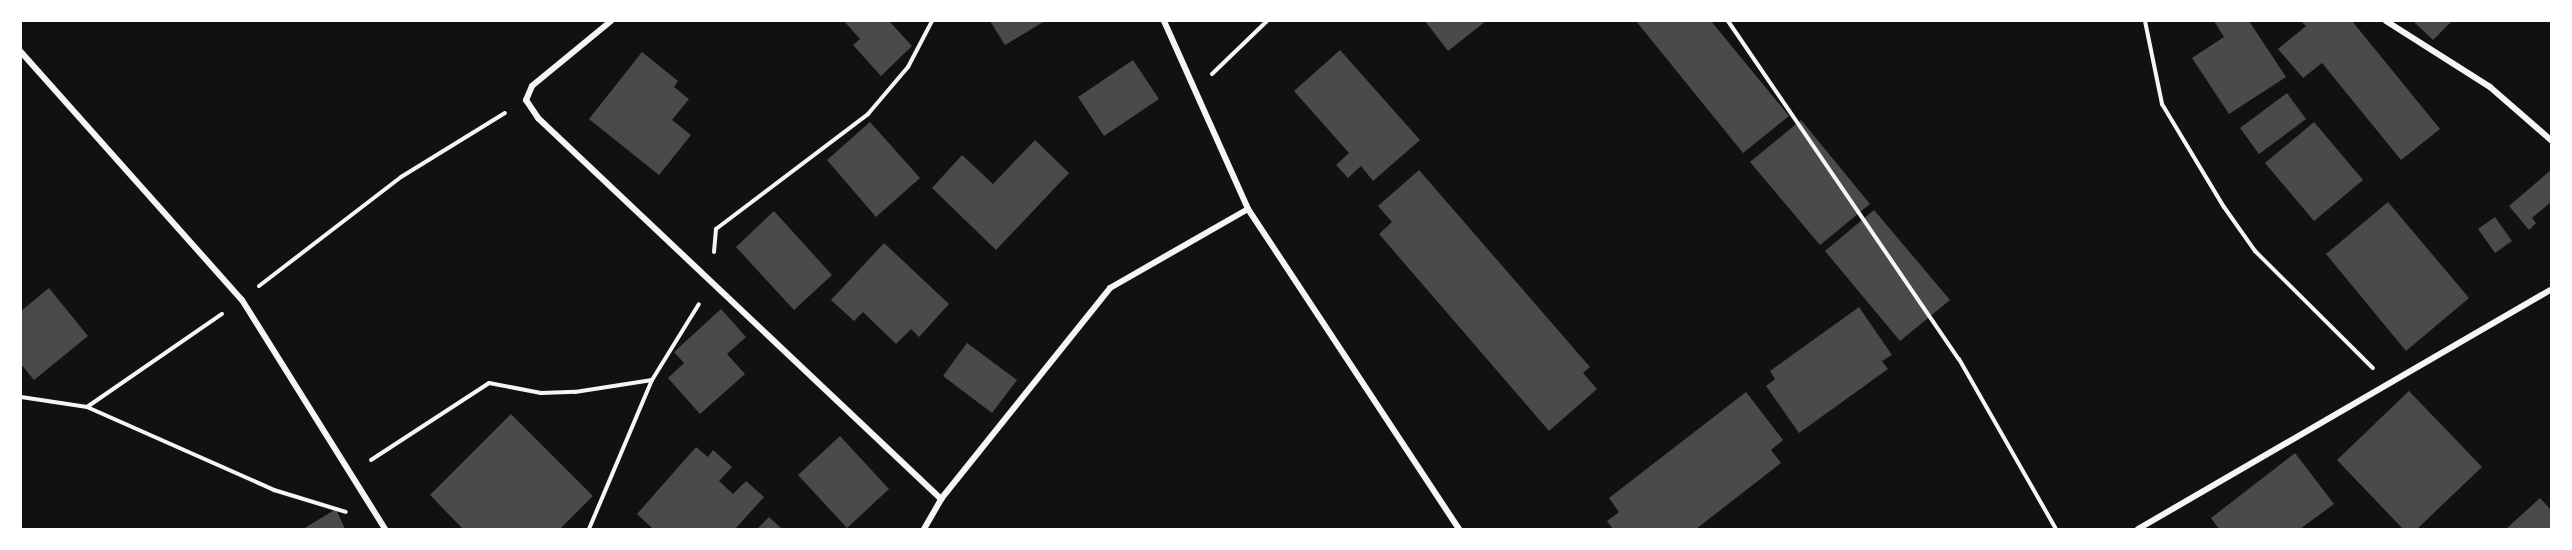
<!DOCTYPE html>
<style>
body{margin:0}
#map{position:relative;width:2572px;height:550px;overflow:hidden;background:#111;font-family:"Varela Round",sans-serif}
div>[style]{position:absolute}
.building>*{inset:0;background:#4a4a4a}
.path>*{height:4px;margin:-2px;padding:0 2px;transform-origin:2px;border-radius:2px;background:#f5f5f5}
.minor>*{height:6px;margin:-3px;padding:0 3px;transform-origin:3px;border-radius:3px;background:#f5f5f5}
span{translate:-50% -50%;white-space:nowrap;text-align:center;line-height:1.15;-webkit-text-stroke:6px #fff;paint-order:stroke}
.frame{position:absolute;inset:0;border:22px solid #fff;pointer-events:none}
</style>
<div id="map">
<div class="building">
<i style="clip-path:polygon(844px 21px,889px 21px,912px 46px,881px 76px,853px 45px,860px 39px)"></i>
<i style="clip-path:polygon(990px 21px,1045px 21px,1005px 45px)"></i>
<i style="clip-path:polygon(1425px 21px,1486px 21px,1448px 51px)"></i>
<i style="clip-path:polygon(1636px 21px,1711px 21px,1789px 116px,1743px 153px)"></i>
<i style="clip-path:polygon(2214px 21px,2249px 21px,2286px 77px,2229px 114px,2192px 58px,2224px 37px)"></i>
<i style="clip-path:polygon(2301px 21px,2352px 21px,2440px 129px,2401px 160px,2322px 63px,2303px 78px,2278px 49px,2306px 26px)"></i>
<i style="clip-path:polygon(2413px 21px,2452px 21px,2433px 40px)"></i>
<i style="clip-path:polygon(1340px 50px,1420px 140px,1373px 181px,1361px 166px,1348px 178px,1336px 165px,1349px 153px,1294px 91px)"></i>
<i style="clip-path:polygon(642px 52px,678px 81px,674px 87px,689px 99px,672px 120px,691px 135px,659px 175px,589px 119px)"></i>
<i style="clip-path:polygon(1133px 60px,1159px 99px,1104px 136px,1078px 97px)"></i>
<i style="clip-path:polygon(2287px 93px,2306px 119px,2259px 154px,2240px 128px)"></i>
<i style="clip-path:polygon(1801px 120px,1870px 204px,1820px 245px,1750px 162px)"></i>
<i style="clip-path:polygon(870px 122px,920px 178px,876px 217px,827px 160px)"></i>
<i style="clip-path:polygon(2314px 122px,2363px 180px,2314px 221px,2265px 163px)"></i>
<i style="clip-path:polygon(1035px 140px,1069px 173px,996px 250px,932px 188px,962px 155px,993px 184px)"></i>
<i style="clip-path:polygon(1419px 170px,1590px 367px,1583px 373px,1597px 389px,1549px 431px,1379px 234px,1392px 222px,1378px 206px)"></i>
<i style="clip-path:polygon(2551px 170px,2551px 202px,2532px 218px,2536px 223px,2529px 230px,2509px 206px)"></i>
<i style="clip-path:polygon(2388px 202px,2469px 298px,2406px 351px,2326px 254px)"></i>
<i style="clip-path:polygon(1874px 210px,1950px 300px,1900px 341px,1825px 251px)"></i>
<i style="clip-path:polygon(774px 211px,832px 275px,794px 310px,736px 247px)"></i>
<i style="clip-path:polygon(2495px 217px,2512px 241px,2495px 253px,2478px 229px)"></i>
<i style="clip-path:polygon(884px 243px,949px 304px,919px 337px,911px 329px,896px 344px,863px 312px,854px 321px,831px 300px)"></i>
<i style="clip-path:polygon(49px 288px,88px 336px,34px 380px,21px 364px,21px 311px)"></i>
<i style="clip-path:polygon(1859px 307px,1892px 355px,1882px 361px,1888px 369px,1799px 433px,1766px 386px,1775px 379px,1770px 371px)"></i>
<i style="clip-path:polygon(721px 309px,746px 337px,727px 354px,745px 374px,700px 414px,668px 378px,684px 363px,674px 352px)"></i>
<i style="clip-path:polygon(967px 343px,1017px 380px,992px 413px,943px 376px)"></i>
<i style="clip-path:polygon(2409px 391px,2482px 467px,2417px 529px,2403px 529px,2337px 460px)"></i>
<i style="clip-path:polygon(1746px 392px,1783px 440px,1771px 450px,1781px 463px,1696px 529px,1613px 529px,1607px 521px,1619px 512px,1609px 498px)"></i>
<i style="clip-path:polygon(511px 414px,593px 496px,560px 529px,463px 529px,430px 495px)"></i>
<i style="clip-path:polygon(840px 436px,889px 489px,847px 528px,798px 475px)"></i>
<i style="clip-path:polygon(696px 447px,708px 457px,713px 450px,732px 467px,719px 481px,733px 494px,746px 481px,764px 497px,735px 529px,653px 529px,637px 514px)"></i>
<i style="clip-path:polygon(2295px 453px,2334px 504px,2300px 529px,2219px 529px,2211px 518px)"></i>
<i style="clip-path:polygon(2540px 498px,2551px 510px,2551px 529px,2506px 529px)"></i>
<i style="clip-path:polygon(336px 509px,345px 529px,303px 529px)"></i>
<i style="clip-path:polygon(769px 517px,782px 529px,757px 529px)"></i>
</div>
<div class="path">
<i style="left:1728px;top:21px;width:409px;rotate:55.7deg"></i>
<i style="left:1959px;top:359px;width:196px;rotate:60.3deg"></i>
<i style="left:2145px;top:21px;width:85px;rotate:78.4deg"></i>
<i style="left:2162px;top:104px;width:120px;rotate:59deg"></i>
<i style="left:2224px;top:207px;width:54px;rotate:54.8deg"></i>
<i style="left:2255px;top:251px;width:166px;rotate:44.8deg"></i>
<i style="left:1212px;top:74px;width:76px;rotate:-43.9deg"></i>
<i style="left:714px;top:252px;width:23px;rotate:-85deg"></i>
<i style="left:716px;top:229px;width:191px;rotate:-37.1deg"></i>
<i style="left:868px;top:114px;width:62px;rotate:-49.6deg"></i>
<i style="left:908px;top:67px;width:52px;rotate:-62.4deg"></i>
<i style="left:259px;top:286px;width:179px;rotate:-37.5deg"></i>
<i style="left:401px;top:177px;width:122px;rotate:-31.6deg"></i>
<i style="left:21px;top:397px;width:67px;rotate:8.6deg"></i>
<i style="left:87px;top:407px;width:205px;rotate:23.9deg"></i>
<i style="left:274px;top:490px;width:75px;rotate:17deg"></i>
<i style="left:87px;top:407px;width:164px;rotate:-34.6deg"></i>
<i style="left:371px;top:460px;width:141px;rotate:-33.1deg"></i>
<i style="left:489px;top:383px;width:53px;rotate:10.9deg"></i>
<i style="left:541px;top:393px;width:34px;rotate:-2deg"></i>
<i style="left:575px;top:392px;width:78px;rotate:-8.9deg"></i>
<i style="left:589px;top:529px;width:162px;rotate:-67.1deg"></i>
<i style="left:652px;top:380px;width:89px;rotate:-58.3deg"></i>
</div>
<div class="minor">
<i style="left:611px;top:21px;width:102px;rotate:140.6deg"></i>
<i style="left:532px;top:86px;width:15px;rotate:113deg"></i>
<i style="left:526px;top:100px;width:22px;rotate:56deg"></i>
<i style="left:538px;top:118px;width:555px;rotate:43.39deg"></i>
<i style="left:1164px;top:21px;width:206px;rotate:65.9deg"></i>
<i style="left:1248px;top:209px;width:383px;rotate:56.6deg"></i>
<i style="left:2386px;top:21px;width:123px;rotate:32.4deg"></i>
<i style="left:2490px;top:87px;width:81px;rotate:41deg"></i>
<i style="left:21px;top:52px;width:332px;rotate:48.3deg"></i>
<i style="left:242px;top:300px;width:270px;rotate:58deg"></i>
<i style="left:924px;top:529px;width:34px;rotate:-60deg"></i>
<i style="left:941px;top:499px;width:270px;rotate:-51.3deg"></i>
<i style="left:1110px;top:288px;width:159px;rotate:-29.8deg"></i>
<i style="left:2138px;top:529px;width:477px;rotate:-30.1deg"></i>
</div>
<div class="frame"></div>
</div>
